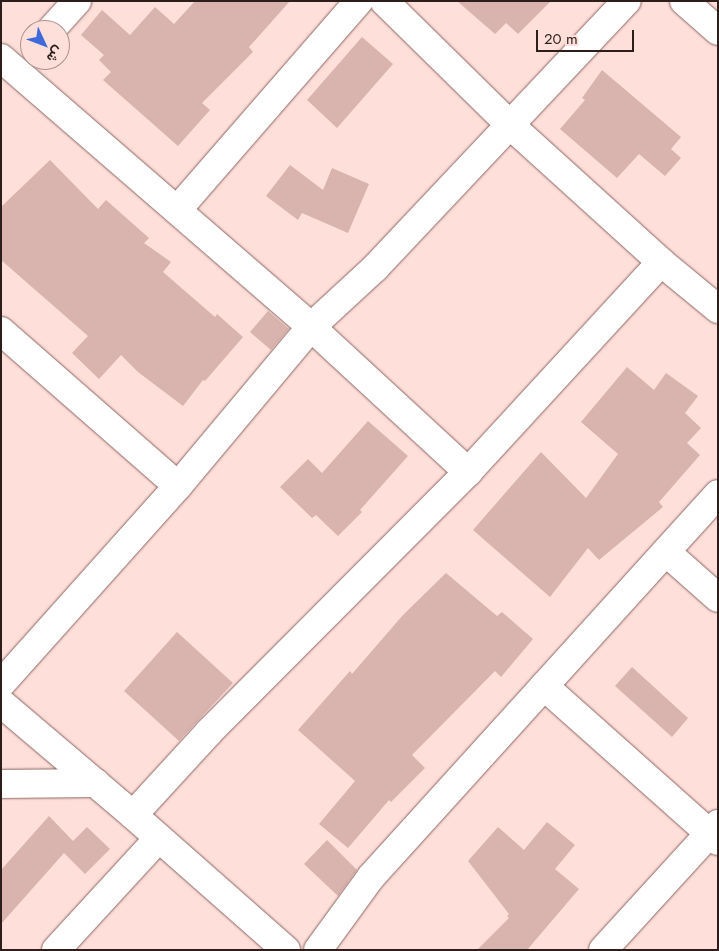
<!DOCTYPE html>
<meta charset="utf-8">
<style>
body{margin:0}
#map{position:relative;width:719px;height:951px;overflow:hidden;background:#ffdfda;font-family:Jost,Vazirmatn,sans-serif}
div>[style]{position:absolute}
.building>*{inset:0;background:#d9b3ad}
.roads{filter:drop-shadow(0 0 1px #886661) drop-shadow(0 0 1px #886661)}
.minor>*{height:28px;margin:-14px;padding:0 14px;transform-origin:14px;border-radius:14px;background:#fff}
span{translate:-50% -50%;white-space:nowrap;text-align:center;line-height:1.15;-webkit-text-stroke:5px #ffdfda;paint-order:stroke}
.frame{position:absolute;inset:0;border:2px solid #2d1e1c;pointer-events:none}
.north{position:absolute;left:20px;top:20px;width:50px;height:50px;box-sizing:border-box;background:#ffdfda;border:1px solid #ab928e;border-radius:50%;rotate:133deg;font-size:14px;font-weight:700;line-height:20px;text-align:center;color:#2d1e1c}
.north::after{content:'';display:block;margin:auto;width:18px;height:22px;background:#3f68da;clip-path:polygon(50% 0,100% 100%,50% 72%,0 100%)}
.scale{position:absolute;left:536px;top:30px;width:98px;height:22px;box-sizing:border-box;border:2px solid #2d1e1c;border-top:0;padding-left:6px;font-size:15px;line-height:18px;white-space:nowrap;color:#2d1e1c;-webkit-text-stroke:4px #ffdfda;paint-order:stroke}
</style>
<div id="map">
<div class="building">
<i style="clip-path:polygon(195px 1px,290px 1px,249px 47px,253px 52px,202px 103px,210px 110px,178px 146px,103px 80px,111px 72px,99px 60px,104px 55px,81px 35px,102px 10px,130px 35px,155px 7px,174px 24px)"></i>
<i style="clip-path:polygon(457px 1px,551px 1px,518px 34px,506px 23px,495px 34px)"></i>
<i style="clip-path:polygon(362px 37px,393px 64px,337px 128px,307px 100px)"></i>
<i style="clip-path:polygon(602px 70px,681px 137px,671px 149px,681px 158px,665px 176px,639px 154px,617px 178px,560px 129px,585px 100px,582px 98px)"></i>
<i style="clip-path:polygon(50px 160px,98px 209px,106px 200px,149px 238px,144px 243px,171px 262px,163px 272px,215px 317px,217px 314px,243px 337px,205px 381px,203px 380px,183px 406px,138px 372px,121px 355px,99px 379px,72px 353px,88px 336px,1px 260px,1px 207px)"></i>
<i style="clip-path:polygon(290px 165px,323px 190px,332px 168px,369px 184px,348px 233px,302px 213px,298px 220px,266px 196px)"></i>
<i style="clip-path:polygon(268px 311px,289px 329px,271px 350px,250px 332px)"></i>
<i style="clip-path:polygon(627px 367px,654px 390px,666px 373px,698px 396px,685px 413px,701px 428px,687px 443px,700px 455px,659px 502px,663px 507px,599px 560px,588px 548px,550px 597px,473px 530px,541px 452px,586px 498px,618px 454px,581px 422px)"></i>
<i style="clip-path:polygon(368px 421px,408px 456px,360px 510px,362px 512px,338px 536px,316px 515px,312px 518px,280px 487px,308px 459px,322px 473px)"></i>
<i style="clip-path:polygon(446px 573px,497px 616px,502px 612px,533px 639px,501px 677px,495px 671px,412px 755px,425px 768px,391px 802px,389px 800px,348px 848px,319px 824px,355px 781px,298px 730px,350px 671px,352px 674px,403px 615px)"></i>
<i style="clip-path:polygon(177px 632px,233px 683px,179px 741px,124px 691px)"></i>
<i style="clip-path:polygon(632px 667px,688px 718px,672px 737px,615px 686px)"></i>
<i style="clip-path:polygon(49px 816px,73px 841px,87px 827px,110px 849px,85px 874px,64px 853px,1px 924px,1px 870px)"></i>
<i style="clip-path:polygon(547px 822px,575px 845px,555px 869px,579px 889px,527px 950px,477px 950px,509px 918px,507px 916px,509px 914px,468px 861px,498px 827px,524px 850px)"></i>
<i style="clip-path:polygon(327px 840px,357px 870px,338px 896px,304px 864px)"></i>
</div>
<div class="roads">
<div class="minor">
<i style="left:384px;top:1px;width:175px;rotate:44.5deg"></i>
<i style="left:509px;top:124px;width:205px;rotate:42.2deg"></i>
<i style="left:661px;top:262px;width:74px;rotate:39.5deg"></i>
<i style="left:684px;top:1px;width:45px;rotate:41.4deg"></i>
<i style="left:51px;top:30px;width:39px;rotate:-48deg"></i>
<i style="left:1px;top:58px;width:410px;rotate:40.9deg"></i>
<i style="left:311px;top:327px;width:214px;rotate:42.7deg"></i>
<i style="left:178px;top:209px;width:276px;rotate:-49deg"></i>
<i style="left:1px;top:331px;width:235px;rotate:41.2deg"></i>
<i style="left:666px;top:552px;width:69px;rotate:41.5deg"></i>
<i style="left:1px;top:684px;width:266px;rotate:-48.2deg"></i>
<i style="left:178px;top:486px;width:207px;rotate:-50.1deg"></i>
<i style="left:311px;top:327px;width:87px;rotate:-42.7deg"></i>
<i style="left:375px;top:268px;width:367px;rotate:-46.7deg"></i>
<i style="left:544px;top:686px;width:233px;rotate:41.7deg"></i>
<i style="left:1px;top:703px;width:173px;rotate:40.3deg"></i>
<i style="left:133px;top:815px;width:204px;rotate:41.4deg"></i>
<i style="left:1px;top:784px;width:95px;rotate:-0.6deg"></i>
<i style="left:133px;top:815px;width:113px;rotate:-47.5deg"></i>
<i style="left:209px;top:732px;width:367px;rotate:-45.1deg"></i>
<i style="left:468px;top:472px;width:285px;rotate:-47.4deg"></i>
<i style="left:56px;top:950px;width:151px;rotate:-47.4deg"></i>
<i style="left:318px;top:950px;width:90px;rotate:-54deg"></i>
<i style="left:371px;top:877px;width:517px;rotate:-47.82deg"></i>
<i style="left:603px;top:950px;width:171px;rotate:-47.6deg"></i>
</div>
</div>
<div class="frame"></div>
<div class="north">ش</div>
<div class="scale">20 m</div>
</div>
